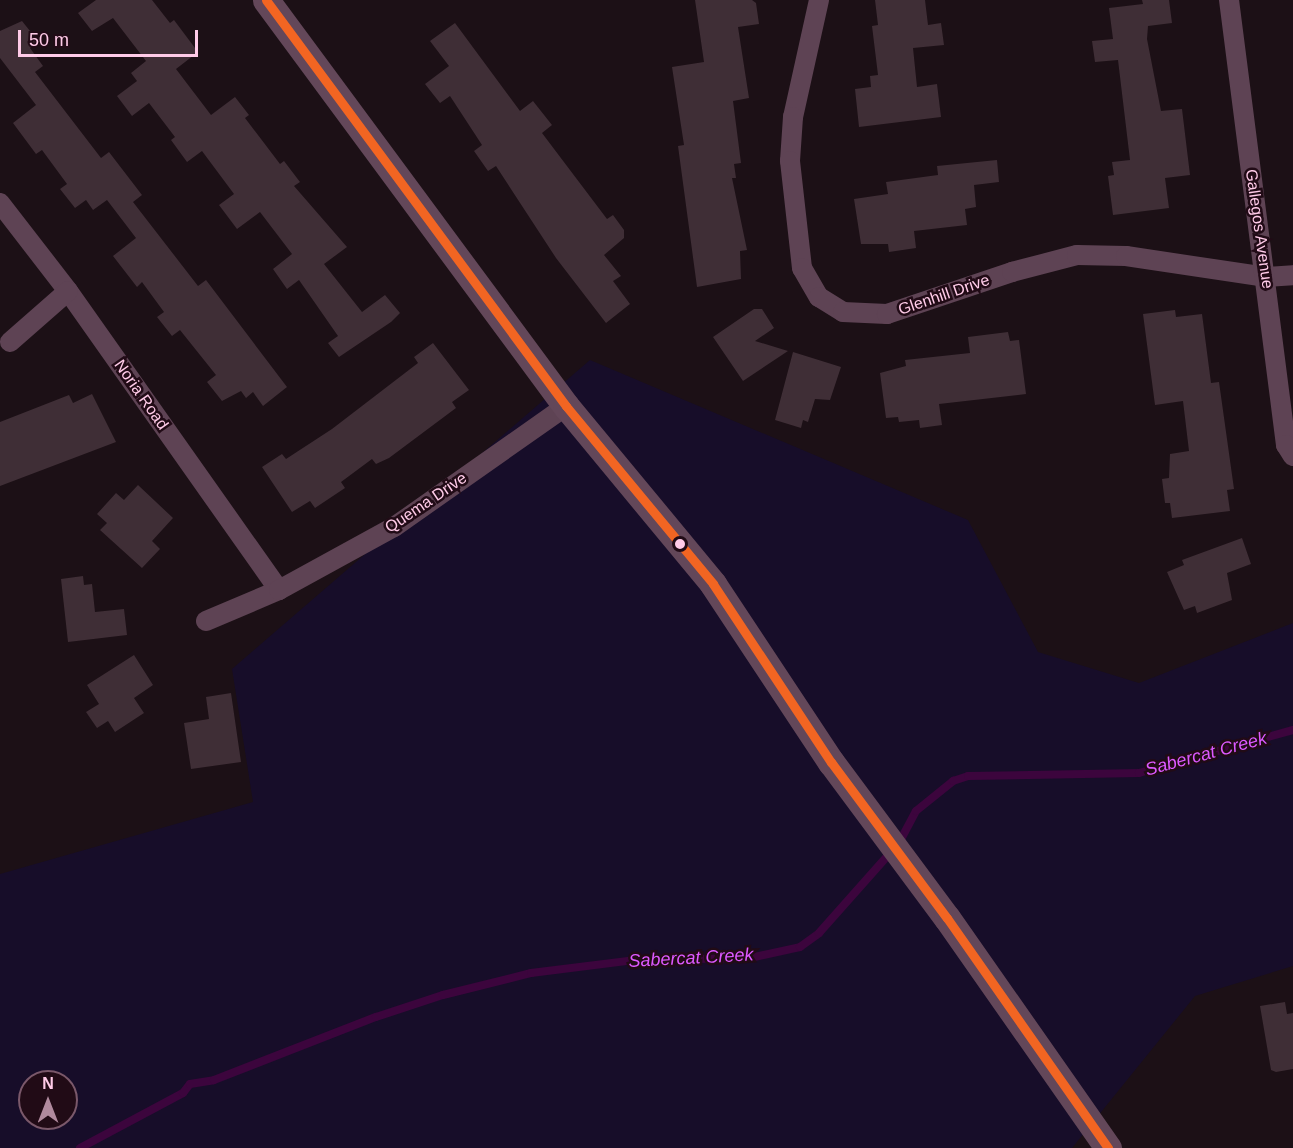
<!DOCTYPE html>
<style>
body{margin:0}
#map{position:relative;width:1293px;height:1148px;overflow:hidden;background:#1c1016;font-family:Arial,sans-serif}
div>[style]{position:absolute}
.green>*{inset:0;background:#170d29}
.stream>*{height:8px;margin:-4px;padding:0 4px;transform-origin:4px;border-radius:4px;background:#3c053d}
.building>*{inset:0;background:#3f2e36}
.minor>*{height:20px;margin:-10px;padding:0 10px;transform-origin:10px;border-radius:10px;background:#5e4354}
.secondary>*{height:27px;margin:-13.5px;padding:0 13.5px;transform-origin:13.5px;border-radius:13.5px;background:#634759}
.bus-1>*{height:9px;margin:-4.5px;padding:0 4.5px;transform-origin:4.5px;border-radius:4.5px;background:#f26522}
.dots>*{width:16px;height:16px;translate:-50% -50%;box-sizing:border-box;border:3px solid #210b16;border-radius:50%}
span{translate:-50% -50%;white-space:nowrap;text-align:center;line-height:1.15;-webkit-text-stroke:5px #210b16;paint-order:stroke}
.street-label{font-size:16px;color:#ffcbe8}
.water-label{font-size:18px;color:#dd59ff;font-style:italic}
.north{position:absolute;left:18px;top:1070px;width:60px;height:60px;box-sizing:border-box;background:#210b16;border:2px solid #7a586a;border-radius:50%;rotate:0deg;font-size:16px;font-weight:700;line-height:24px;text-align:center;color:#ffcbe8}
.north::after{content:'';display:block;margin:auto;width:21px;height:27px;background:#b08a9e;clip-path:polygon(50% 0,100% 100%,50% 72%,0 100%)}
.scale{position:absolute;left:18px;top:30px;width:180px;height:27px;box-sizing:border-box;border:3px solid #ffcbe8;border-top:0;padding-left:8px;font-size:18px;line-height:21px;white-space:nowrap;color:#ffcbe8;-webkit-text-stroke:4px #210b16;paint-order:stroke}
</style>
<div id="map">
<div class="green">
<i style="clip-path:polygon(evenodd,590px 360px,968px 520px,1038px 652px,1139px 683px,1293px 623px,1293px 966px,1195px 996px,1072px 1148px,0 1148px,0 874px,253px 802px,232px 669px,590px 360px,30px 1082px,66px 1082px,66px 1118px,30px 1118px,30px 1082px)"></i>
</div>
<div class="stream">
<i style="left:899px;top:843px;width:36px;rotate:-62deg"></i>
<i style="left:916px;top:811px;width:48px;rotate:-39deg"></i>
<i style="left:953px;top:781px;width:16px;rotate:-18deg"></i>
<i style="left:968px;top:776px;width:171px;rotate:-1deg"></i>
<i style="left:1139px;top:773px;width:160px;rotate:-15.6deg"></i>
<i style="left:80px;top:1148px;width:117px;rotate:-28.1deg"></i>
<i style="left:183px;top:1093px;width:11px;rotate:-52deg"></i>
<i style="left:190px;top:1084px;width:24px;rotate:-9deg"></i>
<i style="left:214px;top:1080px;width:174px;rotate:-21.3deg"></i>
<i style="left:376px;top:1017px;width:71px;rotate:-18.2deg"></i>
<i style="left:443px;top:995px;width:91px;rotate:-14deg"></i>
<i style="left:531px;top:973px;width:106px;rotate:-7.1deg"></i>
<i style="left:636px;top:960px;width:114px;rotate:-1deg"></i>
<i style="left:750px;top:958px;width:51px;rotate:-12.4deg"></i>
<i style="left:800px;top:947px;width:24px;rotate:-36deg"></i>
<i style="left:819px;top:933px;width:108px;rotate:-48.4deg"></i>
</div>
<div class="building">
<i style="clip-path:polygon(96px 0,152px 0,170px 23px,174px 20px,198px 52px,176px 69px,211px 115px,235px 97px,249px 115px,245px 118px,280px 164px,284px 161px,300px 182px,294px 186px,347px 247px,324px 264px,362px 312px,385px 295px,400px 313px,391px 322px,339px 357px,328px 343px,338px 336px,299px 280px,287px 289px,273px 269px,292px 254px,260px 212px,237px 229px,219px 205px,234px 194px,202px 151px,187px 162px,171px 140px,175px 137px,149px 103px,132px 116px,117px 96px,137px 81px,131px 73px,146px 61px,113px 18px,92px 31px,78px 13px)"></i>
<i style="clip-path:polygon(695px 0,752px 0,756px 3px,759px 24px,738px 27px,749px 98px,733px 101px,741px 163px,734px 164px,736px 178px,732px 178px,747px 250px,740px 251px,741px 279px,697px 287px,678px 146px,684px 145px,672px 67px,704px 62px)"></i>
<i style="clip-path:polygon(875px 0,925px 0,928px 25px,941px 23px,944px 45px,913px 48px,917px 87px,937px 84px,941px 117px,859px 127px,855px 89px,871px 87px,870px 76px,878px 75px,872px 26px,878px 25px)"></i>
<i style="clip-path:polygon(1142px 0,1169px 0,1172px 23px,1148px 26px,1147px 39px,1161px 111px,1182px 109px,1190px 175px,1165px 178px,1169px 208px,1113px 215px,1108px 176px,1114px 175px,1112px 162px,1130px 160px,1118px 60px,1095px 62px,1092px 41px,1113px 39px,1109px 8px,1143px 4px)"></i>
<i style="clip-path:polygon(22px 21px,38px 41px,30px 48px,43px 66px,35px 72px,101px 158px,109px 152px,142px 195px,133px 202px,198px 286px,206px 280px,287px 387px,263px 406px,253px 392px,246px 398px,241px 391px,222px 401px,207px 382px,216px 375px,180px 330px,172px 336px,157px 317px,164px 312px,142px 282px,137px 287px,113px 256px,136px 238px,107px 200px,93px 210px,86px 200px,75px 208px,60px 189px,67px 184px,42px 150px,36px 154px,13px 123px,36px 105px,0 58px,0 31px)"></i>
<i style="clip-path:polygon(455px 23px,520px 111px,533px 101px,552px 125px,542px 133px,607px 219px,613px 215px,624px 230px,624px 238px,604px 255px,621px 276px,613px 281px,630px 304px,606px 323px,556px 258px,496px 166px,488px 171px,474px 151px,482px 145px,450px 96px,440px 103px,425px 84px,449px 66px,430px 41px)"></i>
<i style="clip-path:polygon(997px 160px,999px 182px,974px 185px,976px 207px,965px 209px,967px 225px,914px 231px,916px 248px,889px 252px,888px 244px,861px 244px,854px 199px,888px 194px,886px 182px,938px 175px,937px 166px)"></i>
<i style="clip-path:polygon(754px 309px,762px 309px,774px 328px,755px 341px,788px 351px,743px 381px,713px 337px)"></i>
<i style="clip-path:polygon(1175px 310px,1176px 317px,1202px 314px,1211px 383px,1219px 382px,1234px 489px,1227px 490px,1230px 511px,1172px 518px,1170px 503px,1165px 503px,1162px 479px,1169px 478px,1170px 454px,1189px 451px,1183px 401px,1155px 405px,1143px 314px)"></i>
<i style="clip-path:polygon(1008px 332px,1010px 341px,1019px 340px,1026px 394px,939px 404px,942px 425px,920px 428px,919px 420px,899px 422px,898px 417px,886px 418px,880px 373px,906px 366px,905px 360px,970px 353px,968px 337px)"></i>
<i style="clip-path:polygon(433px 343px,469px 390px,452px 402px,456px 408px,389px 458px,376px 464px,372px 459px,341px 482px,345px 488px,315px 508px,310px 501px,292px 512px,262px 467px,282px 454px,286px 459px,332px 429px,418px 363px,414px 357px)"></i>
<i style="clip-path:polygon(793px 352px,841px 367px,830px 400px,815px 399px,808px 422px,803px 420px,801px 428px,775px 420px)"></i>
<i style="clip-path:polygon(92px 394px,116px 442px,0 486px,0 422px,69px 395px,73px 403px)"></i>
<i style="clip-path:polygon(138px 485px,173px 518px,152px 541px,160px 549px,142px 568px,100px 530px,107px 523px,97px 514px,116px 493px,124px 500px)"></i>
<i style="clip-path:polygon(1242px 538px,1251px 564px,1227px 573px,1232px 600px,1197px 613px,1195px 606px,1184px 610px,1167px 572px,1184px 565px,1182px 560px)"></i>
<i style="clip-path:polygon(83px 576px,84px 585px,92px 584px,95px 612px,124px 609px,127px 635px,68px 642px,61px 579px)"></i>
<i style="clip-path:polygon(134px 655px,153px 685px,134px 698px,144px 713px,115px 732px,108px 721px,97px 728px,86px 712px,99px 704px,87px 685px)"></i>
<i style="clip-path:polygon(231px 693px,241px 762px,191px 769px,184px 723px,209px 719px,206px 697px)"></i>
<i style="clip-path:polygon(1285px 1002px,1287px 1014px,1293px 1013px,1293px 1069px,1276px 1072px,1271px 1070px,1260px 1006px)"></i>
</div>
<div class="minor">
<i style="left:819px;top:0;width:120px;rotate:102.5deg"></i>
<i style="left:793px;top:117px;width:44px;rotate:93.9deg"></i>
<i style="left:790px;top:161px;width:108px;rotate:83.6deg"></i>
<i style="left:802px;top:268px;width:34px;rotate:60deg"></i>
<i style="left:819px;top:297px;width:28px;rotate:32deg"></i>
<i style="left:843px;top:312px;width:44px;rotate:2.6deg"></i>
<i style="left:887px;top:314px;width:132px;rotate:-18.6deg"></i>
<i style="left:1012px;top:272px;width:67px;rotate:-14.7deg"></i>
<i style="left:1077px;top:255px;width:49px;rotate:1.2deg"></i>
<i style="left:1126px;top:256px;width:142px;rotate:8.5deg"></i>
<i style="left:1266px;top:277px;width:27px;rotate:-4deg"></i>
<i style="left:1229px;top:0;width:449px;rotate:82.7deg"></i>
<i style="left:1286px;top:445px;width:13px;rotate:58deg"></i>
<i style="left:0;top:203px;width:111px;rotate:52.3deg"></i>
<i style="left:68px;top:291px;width:366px;rotate:54.8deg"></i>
<i style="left:10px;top:342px;width:77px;rotate:-41.3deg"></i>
<i style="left:206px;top:621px;width:79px;rotate:-23deg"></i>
<i style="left:279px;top:590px;width:131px;rotate:-28.7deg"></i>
<i style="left:394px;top:527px;width:210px;rotate:-35.1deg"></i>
</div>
<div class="secondary">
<i style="left:266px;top:0;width:505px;rotate:53.54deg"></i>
<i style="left:566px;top:406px;width:231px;rotate:50.4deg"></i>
<i style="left:713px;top:584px;width:214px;rotate:56.5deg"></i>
<i style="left:831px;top:762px;width:194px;rotate:53.4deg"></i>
<i style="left:947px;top:918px;width:281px;rotate:55deg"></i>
</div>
<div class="bus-1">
<i style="left:266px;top:0;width:505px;rotate:53.54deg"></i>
<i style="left:566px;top:406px;width:231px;rotate:50.4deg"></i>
<i style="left:713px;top:584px;width:214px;rotate:56.5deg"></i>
<i style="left:831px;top:762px;width:194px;rotate:53.4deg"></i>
<i style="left:947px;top:918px;width:281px;rotate:55deg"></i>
</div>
<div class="dots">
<i style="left:680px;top:544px;background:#ffcbe8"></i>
</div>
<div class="street-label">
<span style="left:1259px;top:229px;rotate:82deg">Gallegos Avenue</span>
<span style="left:944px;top:295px;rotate:-19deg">Glenhill Drive</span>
<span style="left:141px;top:395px;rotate:55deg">Noria Road</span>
<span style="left:426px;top:503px;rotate:-34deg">Quema Drive</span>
</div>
<div class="water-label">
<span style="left:1206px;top:754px;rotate:-15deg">Sabercat Creek</span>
<span style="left:691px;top:958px;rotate:-3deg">Sabercat Creek</span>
</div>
<div class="north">N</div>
<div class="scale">50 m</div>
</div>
